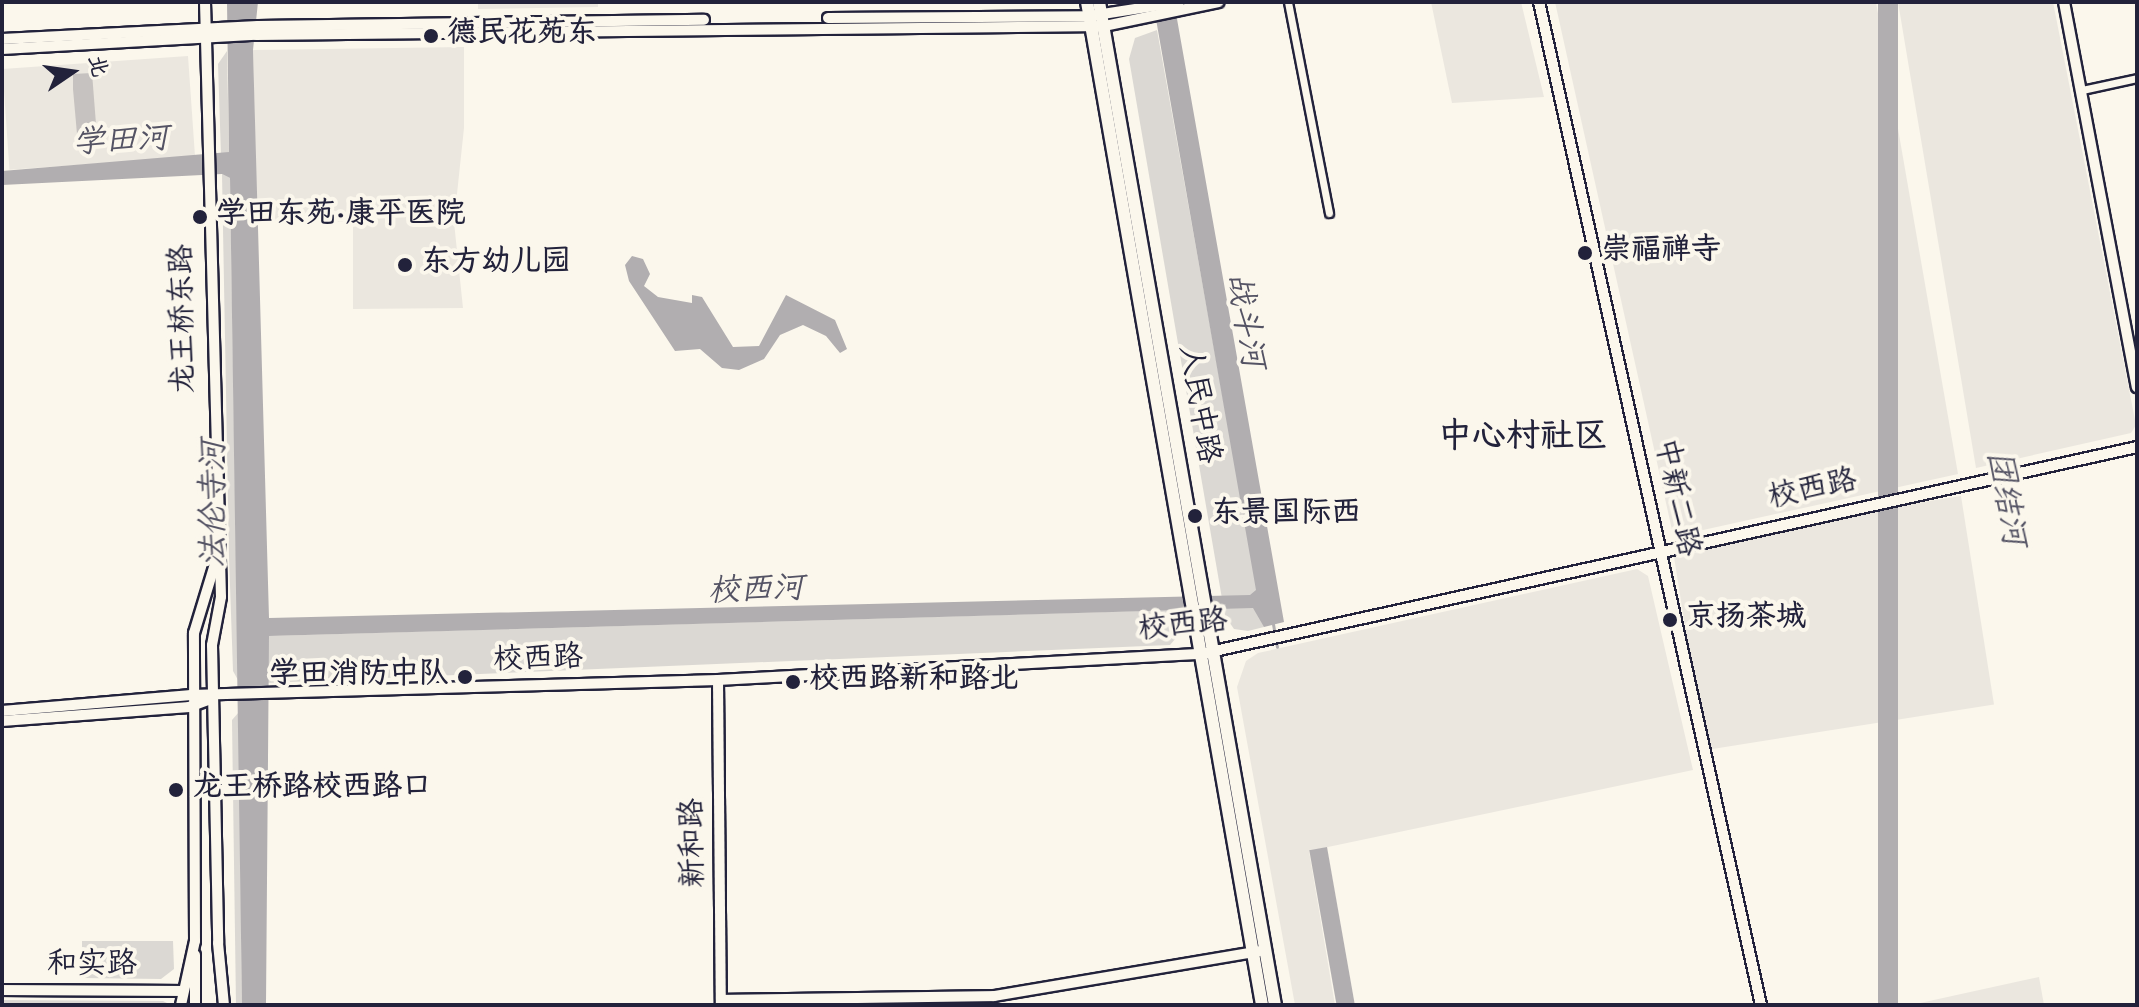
<!DOCTYPE html>
<html>
<head>
<meta charset="utf-8">
<style>
	body { margin:0 }
	#map { position:relative; width:2139px; height:1007px; overflow:hidden; background:#fbf7ec; font-family:"Gochi Hand","LXGW WenKai TC",sans-serif }
	div>[style] { position:absolute }
	.built>* { inset:0; background:#ebe7df; transform-origin:0 0 }
	.green>* { inset:0; background:#dbd8d3 }
	.water>* { inset:0; background:#b1aeb0; transform-origin:0 0 }
	.stream>* { height:3px; margin:-1.5px; padding:0 1.5px; transform-origin:1.5px; border-radius:1.5px; background:#b1aeb0 }
	.building>* { inset:0; background:#c6c2c0 }
	.roads { filter:drop-shadow(2px 0 #22223b) drop-shadow(-2px 0 #22223b) drop-shadow(0 2px #22223b) drop-shadow(0 -2px #22223b) }
	.street>* { height:7px; margin:-3.5px; padding:0 3.5px; transform-origin:3.5px; border-radius:3.5px; background:#fbf7ec }
	.secondary>* { height:10px; margin:-5px; padding:0 5px; transform-origin:5px; border-radius:5px; background:#fbf7ec }
	.primary>* { height:12px; margin:-6px; padding:0 6px; transform-origin:6px; border-radius:6px; background:#fbf7ec }
	.dots>* { width:22px; height:22px; translate:-50% -50%; box-sizing:border-box; border:4px solid #fbf7ec; border-radius:50% }
	span { translate:-50% -50%; white-space:nowrap; text-align:center; line-height:1.15; -webkit-text-stroke:8px #fbf7ec; paint-order:stroke }
	.poi-label { font-size:30px; color:#22223b; font-weight:700 }
	.left { translate:0 -50%; text-align:left }
	.right { translate:-100% -50%; text-align:right }
	.street-label { font-size:30px; color:#22223b }
	.water-label { font-size:32px; color:#545364; font-style:italic }
	.quarter-label { font-size:34px; color:#22223b; font-weight:700 }
	.frame { position:absolute; inset:0; border:4px solid #22223b; pointer-events:none }
	.north { position:absolute; left:32px; top:32px; width:80px; height:80px; -webkit-text-stroke:6px #fbf7ec; paint-order:stroke; rotate:77deg; font-size:22px; font-weight:700; line-height:32px; text-align:center; color:#22223b }
	.north::after { content:''; display:block; margin:auto; width:28px; height:36px; background:#22223b; clip-path:polygon(50% 0,100% 100%,50% 72%,0 100%) }
</style>
</head>
<body>
<div id="map">
	<div class="built">
		<div style="clip-path:polygon(478px 2px,598px 2px,598px 7px,478px 9px)"></div>
		<div style="clip-path:polygon(1431px 2px,1521px 2px,1544px 97px,1452px 103px)"></div>
		<div style="clip-path:polygon(1555px 2px,1876px 2px,1958px 474px,1685px 534px,1672px 530px)"></div>
		<div style="clip-path:polygon(1898px 2px,2053px 2px,2136px 425px,2131px 433px,1976px 468px)"></div>
		<div style="clip-path:polygon(464px 47px,464px 128px,454px 222px,463px 308px,353px 309px,353px 222px,257px 220px,253px 50px)"></div>
		<div style="left:188px;top:56px;width:101px;height:186px;rotate:86deg"></div>
		<div style="left:1961px;top:496px;width:211px;height:293px;rotate:81deg"></div>
		<div style="clip-path:polygon(1637px 569px,1648px 576px,1693px 770px,1309px 851px,1335px 1005px,1295px 1005px,1237px 687px,1246px 661px,1258px 653px)"></div>
		<div style="clip-path:polygon(2039px 977px,2044px 1005px,1911px 1005px)"></div>
	</div>
	<div class="green">
		<div style="clip-path:polygon(1157px 30px,1264px 627px,1248px 631px,1234px 629px,1225px 616px,1129px 59px,1135px 38px)"></div>
		<div style="clip-path:polygon(227px 51px,229px 152px,221px 156px,218px 64px)"></div>
		<div style="clip-path:polygon(222px 174px,230px 178px,238px 680px,233px 671px,229px 557px)"></div>
		<div style="clip-path:polygon(1177px 610px,1181px 632px,1170px 645px,265px 683px,269px 636px)"></div>
		<div style="clip-path:polygon(239px 712px,242px 1005px,236px 1005px,232px 720px)"></div>
		<div style="clip-path:polygon(82px 941px,173px 941px,174px 969px,161px 979px,82px 978px)"></div>
		<div style="clip-path:polygon(2px 1000px,163px 1001px,171px 1005px,2px 1005px)"></div>
	</div>
	<div class="water">
		<div style="clip-path:polygon(227px 2px,258px 2px,253px 50px,269px 618px,1250px 595px,1256px 590px,1153px 2px,1174px 2px,1284px 622px,1264px 627px,1253px 608px,269px 636px,266px 1005px,242px 1005px,230px 178px,222px 174px,2px 185px,2px 171px,229px 152px)"></div>
		<div style="left:1878px;top:2px;width:20px;height:1018px"></div>
		<div style="clip-path:polygon(632px 256px,643px 259px,650px 274px,644px 286px,658px 297px,692px 303px,692px 295px,702px 297px,733px 347px,759px 346px,786px 295px,835px 320px,847px 349px,840px 353px,826px 336px,803px 325px,780px 335px,764px 359px,739px 370px,722px 368px,700px 349px,675px 351px,629px 281px,625px 265px)"></div>
		<div style="left:1327px;top:847px;width:160px;height:18px;rotate:80deg"></div>
	</div>
	<div class="stream">
		<div style="left:1273px;top:624px;width:23px;rotate:80deg"></div>
	</div>
	<div class="building">
		<div style="clip-path:polygon(92px 73px,97px 137px,77px 134px,73px 89px,73px 74px)"></div>
	</div>
	<div class="roads">
		<div class="street">
			<div style="left:1288px;top:2px;width:215px;rotate:79deg"></div>
			<div style="left:2082px;top:90px;width:56px;rotate:-12.3deg"></div>
		</div>
		<div class="secondary">
			<div style="left:205px;top:2px;width:595px;rotate:88.46deg"></div>
			<div style="left:221px;top:597px;width:49px;rotate:100.6deg"></div>
			<div style="left:212px;top:645px;width:298px;rotate:88.8deg"></div>
			<div style="left:218px;top:943px;width:62px;rotate:84.5deg"></div>
			<div style="left:1539px;top:2px;width:1027px;rotate:77.52deg"></div>
			<div style="left:2064px;top:2px;width:392px;rotate:79.3deg"></div>
			<div style="left:828px;top:18px;width:262px;rotate:-0.4deg"></div>
			<div style="left:1090px;top:16px;width:90px;rotate:-8.9deg"></div>
			<div style="left:2px;top:39px;width:256px;rotate:-2.9deg"></div>
			<div style="left:258px;top:26px;width:446px;rotate:-0.8deg"></div>
			<div style="left:2px;top:49px;width:254px;rotate:-3.2deg"></div>
			<div style="left:256px;top:35px;width:848px;rotate:-0.61deg"></div>
			<div style="left:1104px;top:26px;width:117px;rotate:-11.8deg"></div>
			<div style="left:718px;top:680px;width:325px;rotate:89.5deg"></div>
			<div style="left:2px;top:711px;width:190px;rotate:-4.8deg"></div>
			<div style="left:191px;top:695px;width:527px;rotate:-1.63deg"></div>
			<div style="left:718px;top:680px;width:484px;rotate:-3.1deg"></div>
			<div style="left:1201px;top:654px;width:959px;rotate:-12.47deg"></div>
			<div style="left:2px;top:721px;width:188px;rotate:-4.3deg"></div>
			<div style="left:189px;top:707px;width:23px;rotate:-20deg"></div>
			<div style="left:2px;top:990px;width:180px;rotate:0.3deg"></div>
			<div style="left:721px;top:1000px;width:273px;rotate:-0.8deg"></div>
			<div style="left:994px;top:996px;width:269px;rotate:-9.6deg"></div>
			<div style="left:181px;top:1005px;width:66px;rotate:-77.7deg"></div>
			<div style="left:195px;top:941px;width:308px;rotate:-90.2deg"></div>
			<div style="left:194px;top:633px;width:72px;rotate:-73.1deg"></div>
			<div style="left:195px;top:1005px;width:50px;rotate:-90deg"></div>
		</div>
		<div class="primary">
			<div style="left:1087px;top:2px;width:1018px;rotate:80.1deg"></div>
			<div style="left:1099px;top:2px;width:1018px;rotate:80.05deg"></div>
		</div>
	</div>
	<div class="dots">
		<div style="left:431px;top:36px;background:#22223b"></div>
		<div style="left:200px;top:217px;background:#22223b"></div>
		<div style="left:1585px;top:253px;background:#22223b"></div>
		<div style="left:405px;top:265px;background:#22223b"></div>
		<div style="left:1195px;top:516px;background:#22223b"></div>
		<div style="left:1670px;top:620px;background:#22223b"></div>
		<div style="left:465px;top:677px;background:#22223b"></div>
		<div style="left:793px;top:682px;background:#22223b"></div>
		<div style="left:176px;top:790px;background:#22223b"></div>
	</div>
	<div class="poi-label">
		<span class="left" style="left:447px;top:36px">德民花苑东</span>
		<span class="left" style="left:216px;top:217px">学田东苑·康平医院</span>
		<span class="left" style="left:1601px;top:253px">崇福禅寺</span>
		<span class="left" style="left:421px;top:265px">东方幼儿园</span>
		<span class="left" style="left:1211px;top:516px">东景国际西</span>
		<span class="left" style="left:1686px;top:620px">京扬茶城</span>
		<span class="right" style="left:449px;top:677px">学田消防中队</span>
		<span class="left" style="left:809px;top:682px">校西路新和路北</span>
		<span class="left" style="left:192px;top:790px">龙王桥路校西路口</span>
	</div>
	<div class="street-label">
		<span style="left:186px;top:319px;rotate:-91deg">龙王桥东路</span>
		<span style="left:1196px;top:405px;rotate:80deg">人民中路</span>
		<span style="left:1813px;top:492px;rotate:-12deg">校西路</span>
		<span style="left:1674px;top:498px;rotate:78deg">中新二路</span>
		<span style="left:1183px;top:628px;rotate:-6deg">校西路</span>
		<span style="left:538px;top:662px;rotate:-2deg">校西路</span>
		<span style="left:696px;top:843px;rotate:-91deg">新和路</span>
		<span style="left:92px;top:967px">和实路</span>
	</div>
	<div class="water-label">
		<span style="left:121px;top:144px;rotate:-3deg">学田河</span>
		<span style="left:1242px;top:321px;rotate:80deg">战斗河</span>
		<span style="left:2003px;top:499px;rotate:80deg">团结河</span>
		<span style="left:217px;top:504px;rotate:-90deg">法伦寺河</span>
		<span style="left:756px;top:593px;rotate:-2deg">校西河</span>
	</div>
	<div class="quarter-label">
		<span style="left:1523px;top:441px">中心村社区</span>
	</div>
	<div class="frame"></div>
	<div class="north">北</div>
</div>
</body>
</html>
